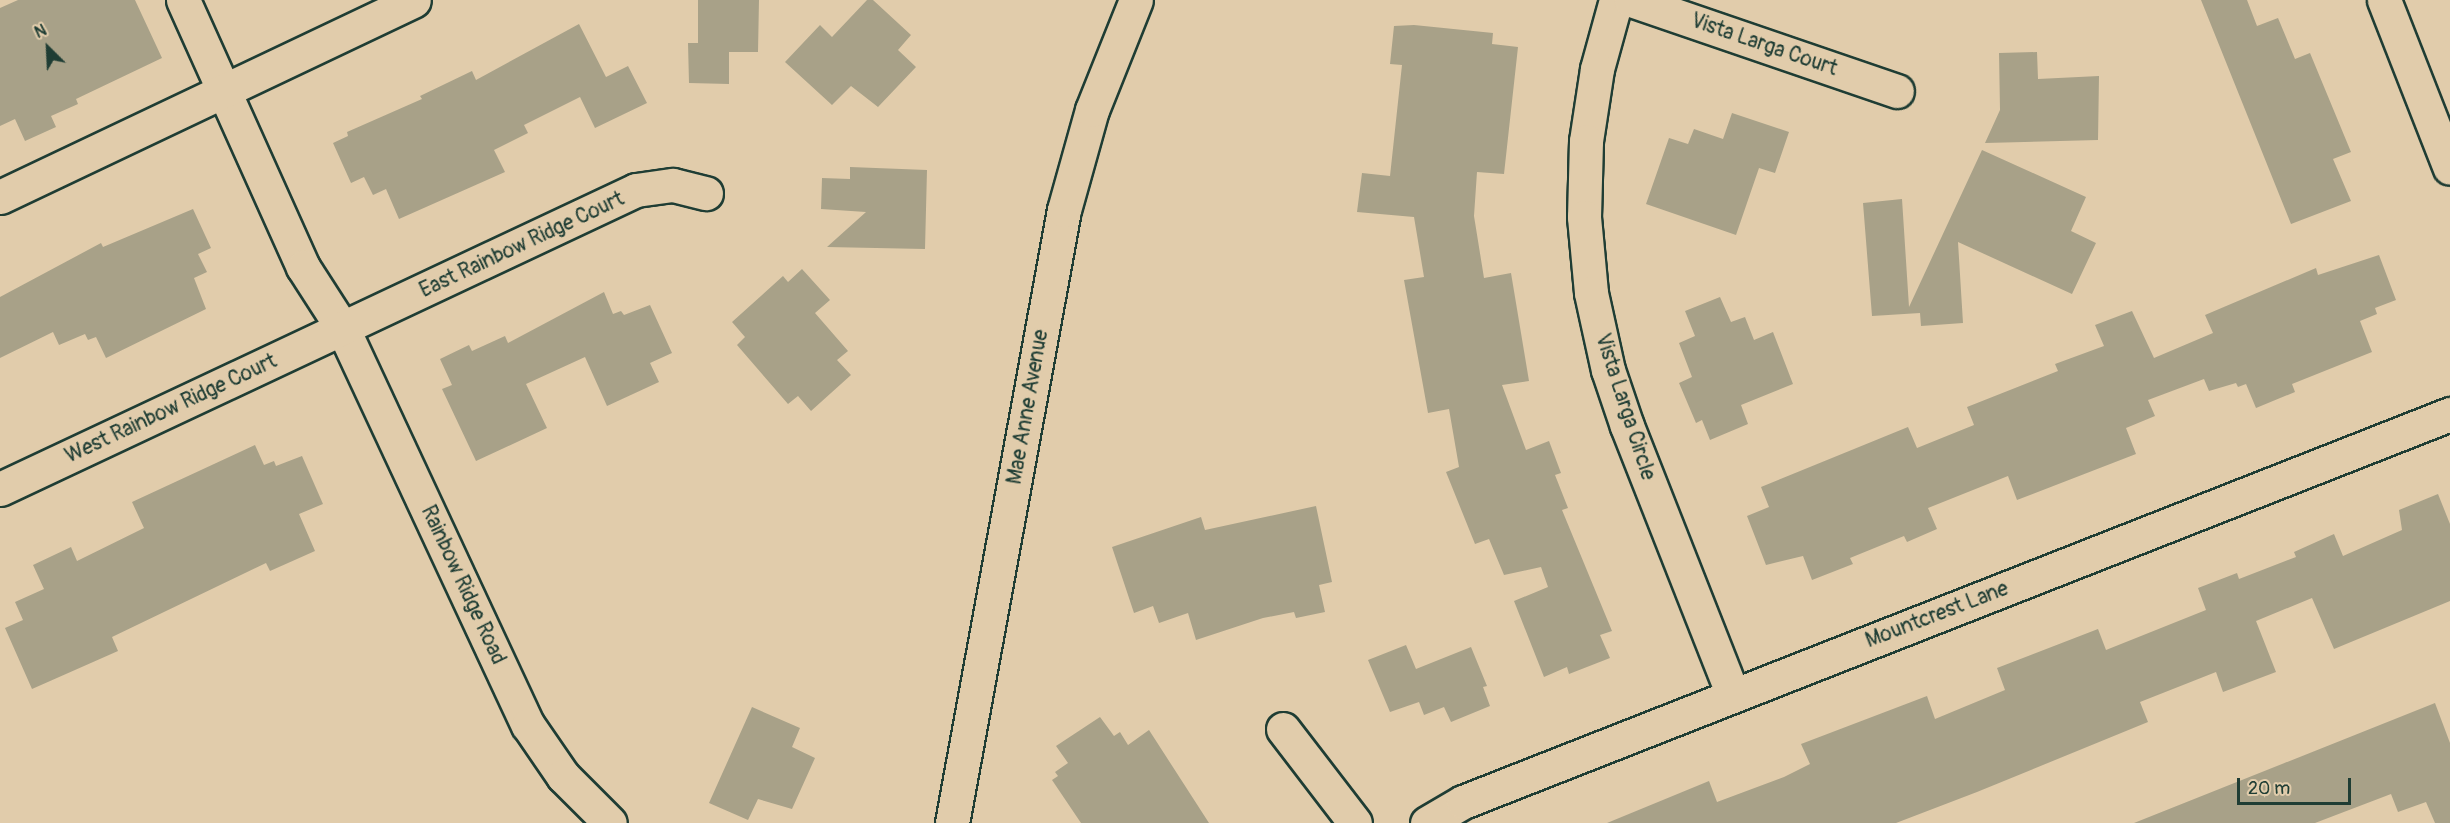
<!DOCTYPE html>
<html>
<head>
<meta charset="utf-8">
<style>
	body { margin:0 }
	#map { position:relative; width:2450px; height:823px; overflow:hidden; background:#e1ccab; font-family:Pangolin,sans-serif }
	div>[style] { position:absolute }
	.building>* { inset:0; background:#a8a188 }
	.roads { filter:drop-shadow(2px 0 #1f3d34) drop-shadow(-2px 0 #1f3d34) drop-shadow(0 2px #1f3d34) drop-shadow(0 -2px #1f3d34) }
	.minor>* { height:33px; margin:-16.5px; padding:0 16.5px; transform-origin:16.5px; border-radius:16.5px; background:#e1ccab }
	.major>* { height:33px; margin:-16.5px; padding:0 16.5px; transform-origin:16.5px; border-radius:16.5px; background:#e1ccab }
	span { translate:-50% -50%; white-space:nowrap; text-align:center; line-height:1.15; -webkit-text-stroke:4.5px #e1ccab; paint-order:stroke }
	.street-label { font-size:21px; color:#1f3d34 }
	.north { position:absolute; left:18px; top:18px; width:60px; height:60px; -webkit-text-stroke:4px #e1ccab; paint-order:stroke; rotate:336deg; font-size:16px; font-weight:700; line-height:24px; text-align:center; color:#1f3d34 }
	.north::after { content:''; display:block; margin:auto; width:21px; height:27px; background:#1f3d34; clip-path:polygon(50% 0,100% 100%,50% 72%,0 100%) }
	.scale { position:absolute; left:2237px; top:778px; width:114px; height:27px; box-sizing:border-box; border:3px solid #1f3d34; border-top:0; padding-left:8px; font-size:18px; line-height:21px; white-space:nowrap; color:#1f3d34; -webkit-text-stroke:4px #e1ccab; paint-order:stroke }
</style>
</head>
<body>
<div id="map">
	<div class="building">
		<div style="clip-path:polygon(18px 0,135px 0,162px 58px,76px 99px,78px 104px,51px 116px,56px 127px,25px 141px,15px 119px,0 126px,0 8px)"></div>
		<div style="clip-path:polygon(698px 0,759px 0,758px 52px,729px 52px,729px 84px,689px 83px,688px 43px,698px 43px)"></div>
		<div style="clip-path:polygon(867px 0,873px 0,911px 35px,898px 50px,916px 67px,878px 107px,851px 86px,832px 105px,785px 62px,820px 25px,832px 37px)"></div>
		<div style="clip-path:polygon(2201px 0,2247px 0,2257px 26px,2278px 18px,2295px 59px,2310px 53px,2351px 152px,2333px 159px,2351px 201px,2291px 224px)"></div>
		<div style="clip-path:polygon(579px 24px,606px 77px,628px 66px,647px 103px,595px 128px,580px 97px,524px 125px,528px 133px,494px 150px,505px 172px,399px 219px,386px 189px,373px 195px,364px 177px,351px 183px,333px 143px,348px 136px,347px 132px,422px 99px,420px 96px,472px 71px,476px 80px)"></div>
		<div style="clip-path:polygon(1414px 25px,1493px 33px,1492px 44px,1518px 47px,1504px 174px,1477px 172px,1474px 216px,1484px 278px,1511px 273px,1529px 381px,1502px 385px,1526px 450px,1549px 441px,1561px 473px,1555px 475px,1568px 508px,1562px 510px,1612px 631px,1600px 635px,1610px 658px,1569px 674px,1567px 667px,1544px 677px,1514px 601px,1548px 587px,1541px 567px,1504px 575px,1489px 539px,1475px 544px,1446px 472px,1459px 467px,1449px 409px,1428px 413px,1404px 280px,1424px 277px,1414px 217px,1357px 212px,1362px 173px,1390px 176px,1402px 65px,1390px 64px,1394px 26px)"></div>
		<div style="clip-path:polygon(2037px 52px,2038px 79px,2099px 76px,2098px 140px,1985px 143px,2000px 110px,1999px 53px)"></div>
		<div style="clip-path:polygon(1732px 113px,1789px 132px,1775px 173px,1759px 168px,1736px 235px,1646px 204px,1669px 138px,1688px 144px,1694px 129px,1723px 139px)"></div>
		<div style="clip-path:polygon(1982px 150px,2086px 197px,2071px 231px,2096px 243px,2072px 294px,1958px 242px,1963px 323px,1921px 326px,1920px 313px,1872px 316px,1863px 203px,1902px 199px,1909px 307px)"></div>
		<div style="clip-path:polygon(850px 167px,927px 170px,925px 249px,827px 247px,866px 212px,821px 209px,822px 178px,850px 179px)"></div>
		<div style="clip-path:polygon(193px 209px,211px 248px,198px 254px,207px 272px,194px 278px,206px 309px,106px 358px,96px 337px,88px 340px,85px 334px,59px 345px,53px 332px,0 358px,0 297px,101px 243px,103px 247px)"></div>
		<div style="clip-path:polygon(2379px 255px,2396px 300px,2375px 308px,2377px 314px,2360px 321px,2372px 352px,2292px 384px,2295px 392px,2256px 408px,2246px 384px,2238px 387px,2236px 383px,2209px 391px,2204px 379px,2148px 400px,2155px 416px,2126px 428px,2136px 454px,2017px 500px,2008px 476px,1928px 508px,1937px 529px,1907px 542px,1904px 536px,1850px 558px,1853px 564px,1812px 580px,1803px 556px,1766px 565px,1747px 516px,1769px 507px,1761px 487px,1908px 427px,1917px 448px,1974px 425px,1967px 407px,2058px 371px,2055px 364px,2104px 346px,2095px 325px,2132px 311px,2154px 358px,2213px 333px,2205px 315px,2316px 268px,2318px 275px)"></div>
		<div style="clip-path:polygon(802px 269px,830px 300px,815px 313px,848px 351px,837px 360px,851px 375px,811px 411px,798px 396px,788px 404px,737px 345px,745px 337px,732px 322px,783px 276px,788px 282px)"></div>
		<div style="clip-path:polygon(604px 292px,613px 314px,621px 311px,624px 315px,650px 305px,672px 353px,650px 363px,659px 382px,607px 406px,585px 357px,526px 384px,547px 428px,476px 461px,442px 389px,452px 385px,440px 359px,469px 345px,472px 351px,505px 336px,508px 343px)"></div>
		<div style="clip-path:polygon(1720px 297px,1731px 322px,1745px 317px,1754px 340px,1773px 332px,1793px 384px,1741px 405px,1748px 424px,1710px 440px,1702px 420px,1696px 423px,1679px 383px,1692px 377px,1679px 343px,1695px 336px,1685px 311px)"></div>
		<div style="clip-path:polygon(255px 445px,264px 465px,274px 461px,276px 466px,302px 456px,323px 504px,299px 514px,315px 551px,270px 571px,266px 563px,112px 637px,118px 651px,32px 689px,5px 628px,23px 620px,15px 602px,44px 589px,33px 565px,71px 547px,77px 561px,144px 528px,132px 502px)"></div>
		<div style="clip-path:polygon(2438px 494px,2450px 524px,2450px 601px,2334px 649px,2312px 598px,2256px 621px,2276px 672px,2223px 692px,2216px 672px,2140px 702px,2148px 722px,1977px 792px,1896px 823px,1607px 823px,1709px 781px,1717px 802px,1784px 777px,1810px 764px,1801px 744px,1927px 696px,1935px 719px,2005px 690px,1997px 668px,2098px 629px,2106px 650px,2206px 610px,2198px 588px,2237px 573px,2239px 579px,2296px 557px,2294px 552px,2334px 534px,2343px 556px,2402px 530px,2399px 510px)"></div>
		<div style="clip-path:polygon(1316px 506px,1332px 582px,1319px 585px,1325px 612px,1296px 618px,1294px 612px,1263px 618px,1196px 640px,1188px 613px,1159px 623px,1153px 606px,1134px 613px,1112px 547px,1201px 517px,1205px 530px)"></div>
		<div style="clip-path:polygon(1406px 645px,1416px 669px,1471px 647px,1487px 686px,1483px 687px,1490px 706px,1451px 722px,1444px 707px,1424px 715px,1419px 702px,1390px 712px,1368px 660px)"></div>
		<div style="clip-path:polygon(2435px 703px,2450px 743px,2450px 823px,2435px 823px,2426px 802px,2398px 812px,2391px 794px,2315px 823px,2134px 823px)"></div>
		<div style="clip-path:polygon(752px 707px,800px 728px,792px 747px,815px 758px,792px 809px,758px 799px,748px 820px,709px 803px)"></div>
		<div style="clip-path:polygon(1100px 717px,1114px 736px,1120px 732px,1128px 745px,1149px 730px,1209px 823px,1081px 823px,1052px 780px,1058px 776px,1055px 772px,1068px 763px,1056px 746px)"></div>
	</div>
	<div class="roads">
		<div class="minor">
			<div style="left:183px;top:0;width:293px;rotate:65.8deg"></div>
			<div style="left:303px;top:267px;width:74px;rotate:57.2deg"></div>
			<div style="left:343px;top:329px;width:437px;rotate:65deg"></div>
			<div style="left:528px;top:725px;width:62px;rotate:55.5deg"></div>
			<div style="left:563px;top:776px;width:66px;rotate:45deg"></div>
			<div style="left:1616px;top:0;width:72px;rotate:105.4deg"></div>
			<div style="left:1597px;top:69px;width:73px;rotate:98.7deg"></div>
			<div style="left:1586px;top:141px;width:76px;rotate:91.5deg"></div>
			<div style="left:1584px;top:217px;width:76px;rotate:84.7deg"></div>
			<div style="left:1591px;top:293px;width:79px;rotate:77.6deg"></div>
			<div style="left:1608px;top:370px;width:59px;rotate:71.3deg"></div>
			<div style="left:1627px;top:426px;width:289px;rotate:68.5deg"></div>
			<div style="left:1631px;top:0;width:281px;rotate:18.9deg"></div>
			<div style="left:2384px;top:0;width:180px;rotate:68.6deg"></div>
			<div style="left:0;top:197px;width:458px;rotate:-25.4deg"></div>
			<div style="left:0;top:489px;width:703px;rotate:-25.18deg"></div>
			<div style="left:636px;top:190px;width:37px;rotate:-8deg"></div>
			<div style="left:673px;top:185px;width:34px;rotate:14deg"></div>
			<div style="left:1283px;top:729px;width:118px;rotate:52.5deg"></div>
			<div style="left:1427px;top:823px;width:42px;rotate:-30.3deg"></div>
			<div style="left:1463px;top:802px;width:1061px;rotate:-21.46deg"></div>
		</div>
		<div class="major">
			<div style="left:952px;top:823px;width:623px;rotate:-79.65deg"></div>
			<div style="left:1064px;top:210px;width:104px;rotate:-74.4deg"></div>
			<div style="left:1092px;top:110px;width:118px;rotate:-68.2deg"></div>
		</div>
	</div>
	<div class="street-label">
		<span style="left:1764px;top:45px;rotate:19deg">Vista Larga Court</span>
		<span style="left:522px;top:245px;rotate:-25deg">East Rainbow Ridge Court</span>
		<span style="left:1028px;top:407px;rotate:-80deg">Mae Anne Avenue</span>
		<span style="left:1625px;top:407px;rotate:72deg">Vista Larga Circle</span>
		<span style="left:171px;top:409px;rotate:-25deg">West Rainbow Ridge Court</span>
		<span style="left:463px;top:585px;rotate:65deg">Rainbow Ridge Road</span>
		<span style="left:1937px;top:615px;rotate:-21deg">Mountcrest Lane</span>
	</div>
	<div class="north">N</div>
	<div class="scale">20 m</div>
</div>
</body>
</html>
